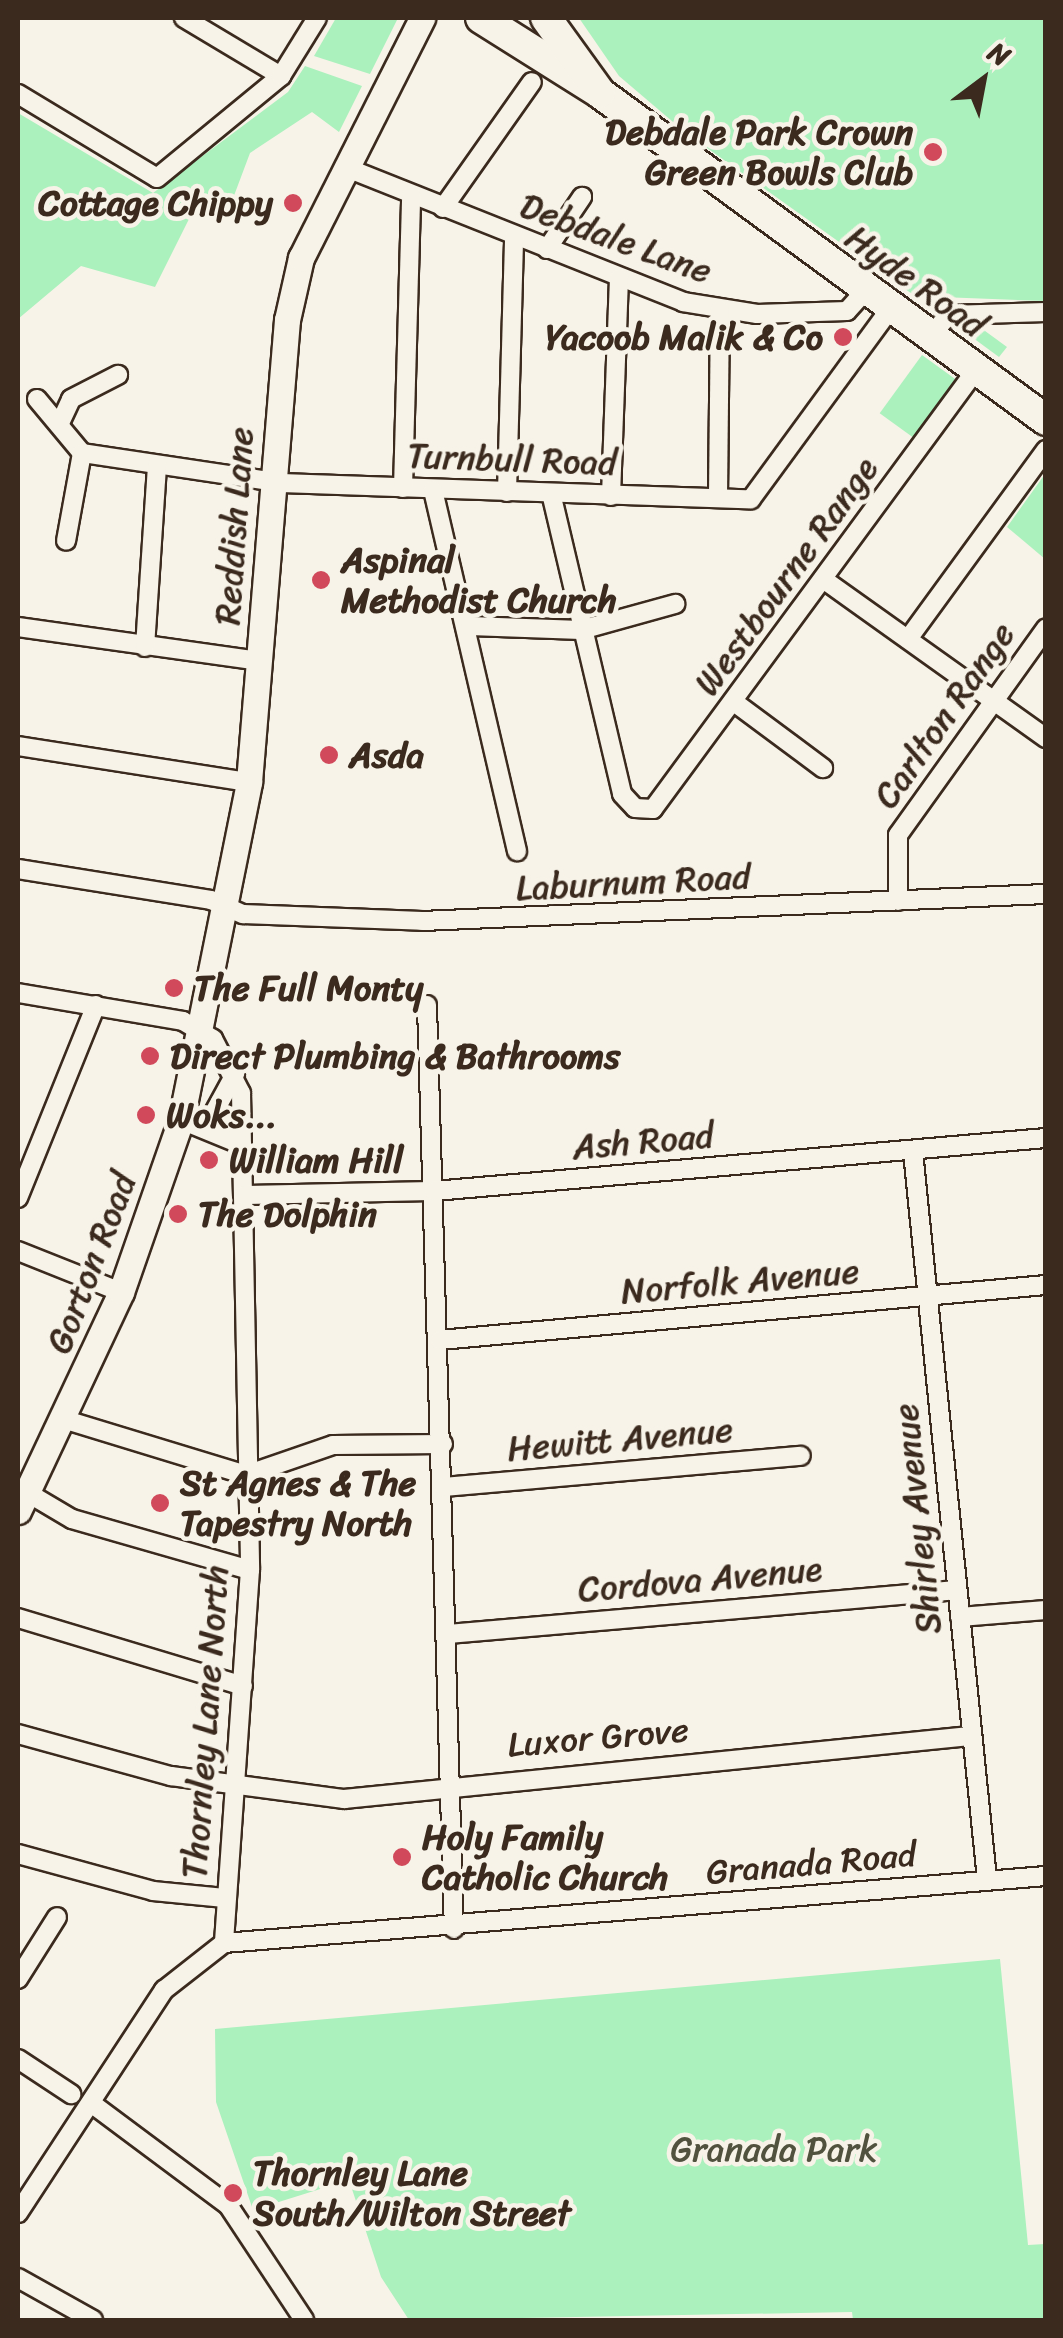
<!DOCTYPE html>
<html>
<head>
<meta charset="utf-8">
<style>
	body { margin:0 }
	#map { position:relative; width:1063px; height:2338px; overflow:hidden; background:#f7f3e8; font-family:Sriracha,sans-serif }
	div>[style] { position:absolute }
	.green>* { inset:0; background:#abf1bd; transform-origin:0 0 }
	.roads { filter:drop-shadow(2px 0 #3b2a1e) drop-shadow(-2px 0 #3b2a1e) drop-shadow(0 2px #3b2a1e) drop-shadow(0 -2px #3b2a1e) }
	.street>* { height:18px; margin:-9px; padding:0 9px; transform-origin:9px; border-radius:9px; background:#f7f3e8 }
	.secondary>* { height:25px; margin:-12.5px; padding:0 12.5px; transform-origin:12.5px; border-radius:12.5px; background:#f7f3e8 }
	.highway>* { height:30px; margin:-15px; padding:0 15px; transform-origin:15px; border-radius:15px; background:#f7f3e8 }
	.dots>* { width:28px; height:28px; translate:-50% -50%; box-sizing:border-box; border:5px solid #f7f3e8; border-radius:50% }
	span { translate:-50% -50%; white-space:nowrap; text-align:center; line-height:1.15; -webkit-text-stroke:9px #f7f3e8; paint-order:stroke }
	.poi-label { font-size:35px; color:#3b2a1e; font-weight:700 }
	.right { translate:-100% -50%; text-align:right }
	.left { translate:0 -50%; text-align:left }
	.street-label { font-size:35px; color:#3b2a1e }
	.park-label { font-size:35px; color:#51523e }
	.frame { position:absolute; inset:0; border:20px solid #3b2a1e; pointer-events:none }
	.north { position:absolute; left:933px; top:30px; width:100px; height:100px; -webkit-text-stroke:8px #f7f3e8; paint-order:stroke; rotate:32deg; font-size:28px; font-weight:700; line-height:40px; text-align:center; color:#3b2a1e }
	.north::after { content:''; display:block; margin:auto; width:35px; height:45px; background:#3b2a1e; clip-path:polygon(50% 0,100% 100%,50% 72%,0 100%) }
</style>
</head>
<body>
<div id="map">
	<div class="green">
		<div style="clip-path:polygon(336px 18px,398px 18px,370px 74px,314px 56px)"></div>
		<div style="clip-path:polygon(579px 18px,1045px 18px,1045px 301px,915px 296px,686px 133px,619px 76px)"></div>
		<div style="clip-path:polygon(305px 66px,362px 86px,339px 132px,312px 112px,250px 153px,232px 201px,202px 193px,155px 287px,81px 266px,18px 319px,18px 113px,153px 193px,288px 92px)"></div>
		<div style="clip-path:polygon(970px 320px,1007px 347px,999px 357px,950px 321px)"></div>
		<div style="left:922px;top:355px;width:41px;height:72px;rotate:36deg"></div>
		<div style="clip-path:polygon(1045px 474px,1045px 559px,1007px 527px)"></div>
		<div style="clip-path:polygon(1000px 1959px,1028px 2245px,1045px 2244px,1045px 2320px,853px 2320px,852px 2312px,409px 2320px,381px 2277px,349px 2180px,253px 2210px,216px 2102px,215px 2029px)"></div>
	</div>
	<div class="roads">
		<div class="street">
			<div style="left:184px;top:18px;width:113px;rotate:30.9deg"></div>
			<div style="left:18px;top:94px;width:162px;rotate:31.1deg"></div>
			<div style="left:157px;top:178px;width:161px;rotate:-39.4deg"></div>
			<div style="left:281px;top:76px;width:68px;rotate:-58.2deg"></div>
			<div style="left:347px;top:168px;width:362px;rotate:21.7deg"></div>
			<div style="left:683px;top:302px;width:75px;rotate:9.2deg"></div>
			<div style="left:757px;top:314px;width:90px;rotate:-1.9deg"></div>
			<div style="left:847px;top:311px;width:27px;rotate:-48deg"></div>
			<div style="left:443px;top:208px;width:154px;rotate:-54.8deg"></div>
			<div style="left:547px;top:249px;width:63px;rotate:-56.1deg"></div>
			<div style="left:929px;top:337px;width:30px;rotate:-48deg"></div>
			<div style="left:949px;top:315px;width:97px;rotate:-1.8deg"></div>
			<div style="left:37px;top:399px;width:70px;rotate:50.2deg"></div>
			<div style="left:82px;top:453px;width:89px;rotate:100.3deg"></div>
			<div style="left:60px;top:423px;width:26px;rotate:-65deg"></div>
			<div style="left:71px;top:399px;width:53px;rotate:-27.1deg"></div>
			<div style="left:82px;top:453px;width:203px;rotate:8.5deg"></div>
			<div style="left:283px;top:483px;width:468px;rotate:2deg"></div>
			<div style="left:751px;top:499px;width:235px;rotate:-53.8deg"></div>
			<div style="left:403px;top:488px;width:293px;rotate:-88.4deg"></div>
			<div style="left:433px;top:490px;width:371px;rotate:76.9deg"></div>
			<div style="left:507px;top:492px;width:256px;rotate:-88.4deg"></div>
			<div style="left:551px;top:493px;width:309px;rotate:76.7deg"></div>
			<div style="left:622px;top:794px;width:19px;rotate:47deg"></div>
			<div style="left:635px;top:808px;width:18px;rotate:3deg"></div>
			<div style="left:653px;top:809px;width:545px;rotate:-53.66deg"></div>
			<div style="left:611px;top:496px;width:218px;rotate:-87.9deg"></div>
			<div style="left:718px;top:496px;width:186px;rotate:-89.4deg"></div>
			<div style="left:823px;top:579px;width:274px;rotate:35.5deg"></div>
			<div style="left:470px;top:626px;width:111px;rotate:2.1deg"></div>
			<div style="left:581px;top:630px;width:98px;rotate:-15.5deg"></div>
			<div style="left:18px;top:627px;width:243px;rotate:8deg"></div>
			<div style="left:908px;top:639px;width:234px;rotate:-53.9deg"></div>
			<div style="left:145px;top:647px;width:182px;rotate:-86.2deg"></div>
			<div style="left:734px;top:702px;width:111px;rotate:36.6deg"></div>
			<div style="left:18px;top:746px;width:234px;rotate:8.9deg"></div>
			<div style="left:18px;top:869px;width:195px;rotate:9.1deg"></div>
			<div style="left:211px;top:900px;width:35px;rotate:24deg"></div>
			<div style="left:243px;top:914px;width:179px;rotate:2.2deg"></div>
			<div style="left:422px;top:921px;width:625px;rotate:-2.48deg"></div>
			<div style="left:898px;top:901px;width:66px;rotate:-90deg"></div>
			<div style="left:898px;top:835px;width:254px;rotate:-54.4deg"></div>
			<div style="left:18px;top:993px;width:167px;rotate:9.6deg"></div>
			<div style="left:183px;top:1021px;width:35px;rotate:31deg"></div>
			<div style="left:213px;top:1039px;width:61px;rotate:62.6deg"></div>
			<div style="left:241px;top:1093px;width:477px;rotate:88.9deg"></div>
			<div style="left:250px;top:1570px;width:374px;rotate:94deg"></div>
			<div style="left:427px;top:1005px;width:924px;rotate:88.33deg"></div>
			<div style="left:181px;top:1120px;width:66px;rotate:22.3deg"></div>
			<div style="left:205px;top:1129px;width:63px;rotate:-61.4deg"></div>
			<div style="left:913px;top:1152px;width:731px;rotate:84.19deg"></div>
			<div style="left:244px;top:1195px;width:190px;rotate:-1.2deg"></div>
			<div style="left:434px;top:1191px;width:614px;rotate:-4.95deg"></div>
			<div style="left:18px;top:1198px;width:208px;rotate:-68deg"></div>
			<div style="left:18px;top:1251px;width:111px;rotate:21.7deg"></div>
			<div style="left:440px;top:1340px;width:608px;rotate:-5.19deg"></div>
			<div style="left:66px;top:1420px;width:188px;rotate:17deg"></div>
			<div style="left:246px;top:1475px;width:92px;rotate:-19deg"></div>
			<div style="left:333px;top:1445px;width:110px;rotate:-0.5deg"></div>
			<div style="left:444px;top:1487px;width:358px;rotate:-5deg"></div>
			<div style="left:28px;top:1493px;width:51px;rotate:30.6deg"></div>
			<div style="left:72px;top:1519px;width:185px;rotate:16deg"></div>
			<div style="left:960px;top:1617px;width:86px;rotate:-4.7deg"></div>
			<div style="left:18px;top:1618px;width:235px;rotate:16.8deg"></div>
			<div style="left:448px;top:1634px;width:511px;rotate:-4.94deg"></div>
			<div style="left:18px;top:1734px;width:159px;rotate:15.4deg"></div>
			<div style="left:171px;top:1776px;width:175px;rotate:7.6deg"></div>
			<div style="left:344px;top:1799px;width:629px;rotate:-5.75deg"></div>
			<div style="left:18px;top:1854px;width:140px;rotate:15.3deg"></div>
			<div style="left:153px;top:1891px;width:72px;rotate:5.6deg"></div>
			<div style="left:224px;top:1943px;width:825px;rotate:-4.66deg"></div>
			<div style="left:18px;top:1979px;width:73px;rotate:-57.8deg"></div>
			<div style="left:18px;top:2059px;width:64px;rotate:33.4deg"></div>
			<div style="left:91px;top:2103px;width:171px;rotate:36.7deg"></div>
			<div style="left:228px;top:2205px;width:138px;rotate:56.5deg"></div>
			<div style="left:18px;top:2213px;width:267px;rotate:-56.8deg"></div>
			<div style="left:164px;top:1990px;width:76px;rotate:-38.1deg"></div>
			<div style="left:18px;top:2278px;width:86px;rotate:29.2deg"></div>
		</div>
		<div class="secondary">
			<div style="left:18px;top:1511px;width:242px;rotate:-64.8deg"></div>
			<div style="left:121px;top:1292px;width:182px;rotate:-70.8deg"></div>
			<div style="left:181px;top:1120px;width:345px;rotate:-78.6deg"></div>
			<div style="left:249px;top:782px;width:464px;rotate:-85.3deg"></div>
			<div style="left:287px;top:320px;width:64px;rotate:-77.3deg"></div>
			<div style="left:301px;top:258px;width:269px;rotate:-63.2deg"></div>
		</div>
		<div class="highway">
			<div style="left:481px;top:18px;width:141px;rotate:32.2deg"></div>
			<div style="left:600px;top:93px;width:553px;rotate:36.25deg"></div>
			<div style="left:546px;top:18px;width:92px;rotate:54.2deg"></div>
		</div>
	</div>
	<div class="dots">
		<div style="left:933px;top:152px;background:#d1495b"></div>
		<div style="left:293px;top:203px;background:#d1495b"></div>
		<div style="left:843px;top:337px;background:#d1495b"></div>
		<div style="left:321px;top:580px;background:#d1495b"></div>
		<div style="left:329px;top:755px;background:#d1495b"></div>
		<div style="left:174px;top:988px;background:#d1495b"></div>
		<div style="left:150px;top:1056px;background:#d1495b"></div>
		<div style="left:146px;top:1115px;background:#d1495b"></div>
		<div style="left:209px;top:1160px;background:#d1495b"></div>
		<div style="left:178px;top:1214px;background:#d1495b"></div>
		<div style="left:160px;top:1503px;background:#d1495b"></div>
		<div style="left:402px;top:1857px;background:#d1495b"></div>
		<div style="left:233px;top:2193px;background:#d1495b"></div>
	</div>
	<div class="poi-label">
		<span class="right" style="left:913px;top:152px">Debdale Park Crown<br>Green Bowls Club</span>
		<span class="right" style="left:273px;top:203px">Cottage Chippy</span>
		<span class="right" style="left:823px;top:337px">Yacoob Malik &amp; Co</span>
		<span class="left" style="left:341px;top:580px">Aspinal<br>Methodist Church</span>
		<span class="left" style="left:349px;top:755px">Asda</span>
		<span class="left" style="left:194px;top:988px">The Full Monty</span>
		<span class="left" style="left:170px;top:1056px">Direct Plumbing &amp; Bathrooms</span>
		<span class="left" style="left:166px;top:1115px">Woks...</span>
		<span class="left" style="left:229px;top:1160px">William Hill</span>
		<span class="left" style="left:198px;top:1214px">The Dolphin</span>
		<span class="left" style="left:180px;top:1503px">St Agnes &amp; The<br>Tapestry North</span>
		<span class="left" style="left:422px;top:1857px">Holy Family<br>Catholic Church</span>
		<span class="left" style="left:253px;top:2193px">Thornley Lane<br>South/Wilton Street</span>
	</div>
	<div class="street-label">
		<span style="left:616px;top:238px;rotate:20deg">Debdale Lane</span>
		<span style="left:916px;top:281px;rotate:36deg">Hyde Road</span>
		<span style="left:512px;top:459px;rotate:2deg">Turnbull Road</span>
		<span style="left:234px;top:526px;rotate:-86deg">Reddish Lane</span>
		<span style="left:786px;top:576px;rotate:-54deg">Westbourne Range</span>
		<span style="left:944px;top:715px;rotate:-55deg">Carlton Range</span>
		<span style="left:633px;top:882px;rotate:-3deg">Laburnum Road</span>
		<span style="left:643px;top:1141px;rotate:-5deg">Ash Road</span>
		<span style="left:91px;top:1263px;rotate:-69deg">Gorton Road</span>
		<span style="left:740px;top:1281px;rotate:-5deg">Norfolk Avenue</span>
		<span style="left:620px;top:1439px;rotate:-5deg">Hewitt Avenue</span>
		<span style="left:917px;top:1519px;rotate:-96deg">Shirley Avenue</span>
		<span style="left:700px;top:1579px;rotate:-5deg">Cordova Avenue</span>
		<span style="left:205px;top:1722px;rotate:-86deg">Thornley Lane North</span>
		<span style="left:598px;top:1737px;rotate:-5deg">Luxor Grove</span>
		<span style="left:811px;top:1863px;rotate:-5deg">Granada Road</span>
	</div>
	<div class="park-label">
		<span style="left:774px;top:2149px">Granada Park</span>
	</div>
	<div class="frame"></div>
	<div class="north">N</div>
</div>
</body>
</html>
